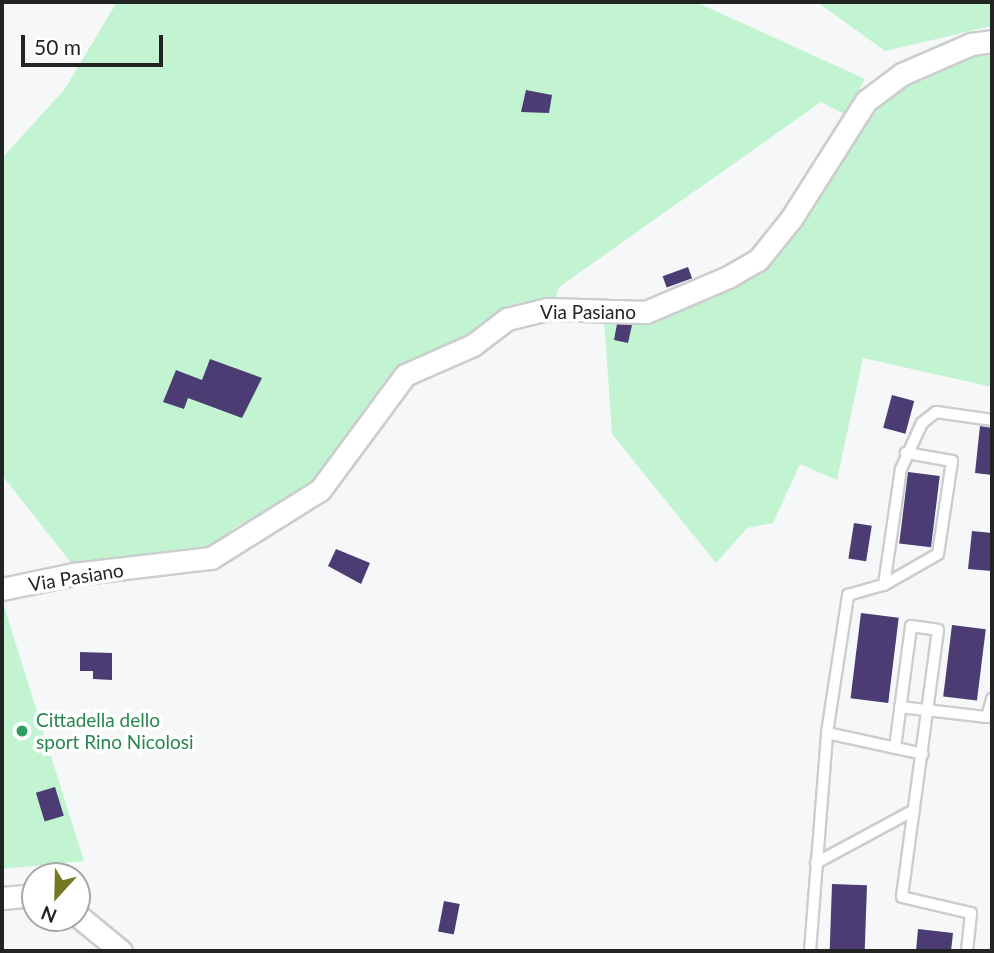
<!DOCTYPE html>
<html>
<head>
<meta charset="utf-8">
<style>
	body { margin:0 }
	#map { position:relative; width:994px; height:953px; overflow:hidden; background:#f6f7f9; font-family:Lato,sans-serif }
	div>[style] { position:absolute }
	.green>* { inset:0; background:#c3f4d1 }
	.building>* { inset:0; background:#4b3d74; transform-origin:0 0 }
	.roads { filter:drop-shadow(2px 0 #cccdce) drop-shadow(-2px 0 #cccdce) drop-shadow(0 2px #cccdce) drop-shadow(0 -2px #cccdce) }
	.lane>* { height:10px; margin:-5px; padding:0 5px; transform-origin:5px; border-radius:5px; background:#fff }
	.street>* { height:21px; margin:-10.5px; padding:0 10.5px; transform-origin:10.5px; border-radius:10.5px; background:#fff }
	.dots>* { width:19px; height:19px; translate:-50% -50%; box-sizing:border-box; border:4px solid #fff; border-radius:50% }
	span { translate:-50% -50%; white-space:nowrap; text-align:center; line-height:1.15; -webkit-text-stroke:7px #fff; paint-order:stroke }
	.street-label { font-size:19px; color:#222323 }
	.leisure-label { font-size:19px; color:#27864d }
	.left { translate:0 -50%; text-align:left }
	.frame { position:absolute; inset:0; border:4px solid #222323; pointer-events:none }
	.north { position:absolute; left:21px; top:862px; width:70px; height:70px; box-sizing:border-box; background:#fff; border:2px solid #a7a7a7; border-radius:50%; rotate:202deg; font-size:19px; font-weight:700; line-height:28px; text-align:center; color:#222323 }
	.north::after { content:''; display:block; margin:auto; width:24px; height:32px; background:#747820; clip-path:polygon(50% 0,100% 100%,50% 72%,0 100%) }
	.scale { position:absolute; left:21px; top:35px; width:142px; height:32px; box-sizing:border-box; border:4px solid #222323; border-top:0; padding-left:9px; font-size:21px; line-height:24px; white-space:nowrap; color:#222323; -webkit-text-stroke:5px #fff; paint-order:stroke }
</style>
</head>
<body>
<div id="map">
	<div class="green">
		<div style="clip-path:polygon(117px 2px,696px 2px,865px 79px,846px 115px,821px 102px,559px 287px,555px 300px,516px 305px,440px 350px,396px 366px,310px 486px,234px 528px,212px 547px,72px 564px,2px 475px,2px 158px,64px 90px)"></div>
		<div style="clip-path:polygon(817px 2px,992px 2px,992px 26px,885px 51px)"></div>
		<div style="clip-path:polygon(973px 47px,992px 47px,992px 387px,863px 358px,837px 480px,800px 464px,773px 523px,747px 528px,716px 563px,612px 434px,604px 320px,731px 282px,869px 106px)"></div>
		<div style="clip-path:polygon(2px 600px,84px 861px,2px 869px)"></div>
	</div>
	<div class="building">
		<div style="clip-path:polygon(526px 90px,552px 95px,549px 113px,521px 112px)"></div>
		<div style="left:688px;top:267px;width:12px;height:27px;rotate:70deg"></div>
		<div style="clip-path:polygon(617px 324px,632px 325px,628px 343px,614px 340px)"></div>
		<div style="clip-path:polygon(210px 359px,262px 378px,242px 418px,188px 398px,184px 409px,163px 402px,176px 370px,202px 380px)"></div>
		<div style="left:892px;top:395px;width:23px;height:34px;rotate:15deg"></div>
		<div style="clip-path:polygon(980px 426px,992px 428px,992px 475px,975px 473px)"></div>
		<div style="left:908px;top:472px;width:32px;height:72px;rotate:7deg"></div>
		<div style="left:854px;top:523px;width:18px;height:36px;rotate:9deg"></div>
		<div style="clip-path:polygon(972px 531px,992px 533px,992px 571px,968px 569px)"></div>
		<div style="clip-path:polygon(336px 549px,370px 563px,361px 584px,328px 566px)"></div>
		<div style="left:861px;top:613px;width:38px;height:86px;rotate:7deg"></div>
		<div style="left:952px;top:625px;width:34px;height:72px;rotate:7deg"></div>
		<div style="clip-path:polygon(80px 652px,112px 653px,112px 680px,93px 679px,93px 671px,80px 671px)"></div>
		<div style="left:55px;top:787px;width:30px;height:20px;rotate:73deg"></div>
		<div style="left:832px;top:884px;width:35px;height:67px;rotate:2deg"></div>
		<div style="left:444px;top:901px;width:16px;height:31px;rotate:11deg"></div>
		<div style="clip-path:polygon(918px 929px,953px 933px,951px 951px,916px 951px)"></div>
	</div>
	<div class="roads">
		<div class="lane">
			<div style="left:884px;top:585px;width:62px;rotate:-29.9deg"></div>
			<div style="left:938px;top:554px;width:94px;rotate:-81.4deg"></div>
			<div style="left:952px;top:461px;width:47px;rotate:-170.1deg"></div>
			<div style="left:900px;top:707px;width:88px;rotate:6.6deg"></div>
			<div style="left:987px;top:717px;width:19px;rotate:-74deg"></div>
			<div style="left:827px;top:733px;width:98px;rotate:12.3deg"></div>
			<div style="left:895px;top:748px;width:123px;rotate:-82.5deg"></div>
			<div style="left:911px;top:626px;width:27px;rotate:8deg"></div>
			<div style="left:938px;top:630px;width:269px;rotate:97.7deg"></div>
			<div style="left:902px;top:897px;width:71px;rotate:13.1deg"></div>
			<div style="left:971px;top:913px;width:38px;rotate:96deg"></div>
			<div style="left:816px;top:863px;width:111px;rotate:-28.4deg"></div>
			<div style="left:810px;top:951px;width:219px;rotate:-85.5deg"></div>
			<div style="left:827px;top:733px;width:140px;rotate:-81.3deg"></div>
			<div style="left:848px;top:595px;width:37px;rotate:-16deg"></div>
			<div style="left:884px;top:585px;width:117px;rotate:-81.7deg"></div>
			<div style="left:901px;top:469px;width:51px;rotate:-65.5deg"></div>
			<div style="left:922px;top:423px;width:18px;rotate:-38deg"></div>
			<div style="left:936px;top:412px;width:57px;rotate:8.1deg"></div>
		</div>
		<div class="street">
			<div style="left:2px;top:589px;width:74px;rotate:-11.8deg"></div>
			<div style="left:74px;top:574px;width:138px;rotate:-6.7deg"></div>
			<div style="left:211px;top:558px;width:128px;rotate:-32deg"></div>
			<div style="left:320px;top:490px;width:143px;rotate:-53.5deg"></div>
			<div style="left:405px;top:375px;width:74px;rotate:-23.8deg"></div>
			<div style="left:473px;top:345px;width:43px;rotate:-37.4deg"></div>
			<div style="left:507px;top:319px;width:42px;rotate:-13.7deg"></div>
			<div style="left:548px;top:309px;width:98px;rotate:1.8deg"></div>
			<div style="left:646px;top:312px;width:89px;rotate:-23.1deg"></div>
			<div style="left:728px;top:277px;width:34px;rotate:-30deg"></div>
			<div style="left:758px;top:260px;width:53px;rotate:-51.2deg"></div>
			<div style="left:791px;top:219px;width:140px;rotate:-57.6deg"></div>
			<div style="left:866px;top:101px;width:45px;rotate:-36.9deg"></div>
			<div style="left:902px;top:74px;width:75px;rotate:-23.5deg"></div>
			<div style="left:971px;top:44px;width:21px;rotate:-8deg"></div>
			<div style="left:2px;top:898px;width:33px;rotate:-5deg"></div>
			<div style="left:77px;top:915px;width:57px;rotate:39.3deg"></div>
		</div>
	</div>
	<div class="dots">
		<div style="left:22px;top:731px;background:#2e9e5b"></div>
	</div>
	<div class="street-label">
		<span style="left:588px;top:312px">Via Pasiano</span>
		<span style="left:76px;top:577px;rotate:-9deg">Via Pasiano</span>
	</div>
	<div class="leisure-label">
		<span class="left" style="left:36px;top:731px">Cittadella dello<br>sport Rino Nicolosi</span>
	</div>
	<div class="frame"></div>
	<div class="north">N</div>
	<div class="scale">50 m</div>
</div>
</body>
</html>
